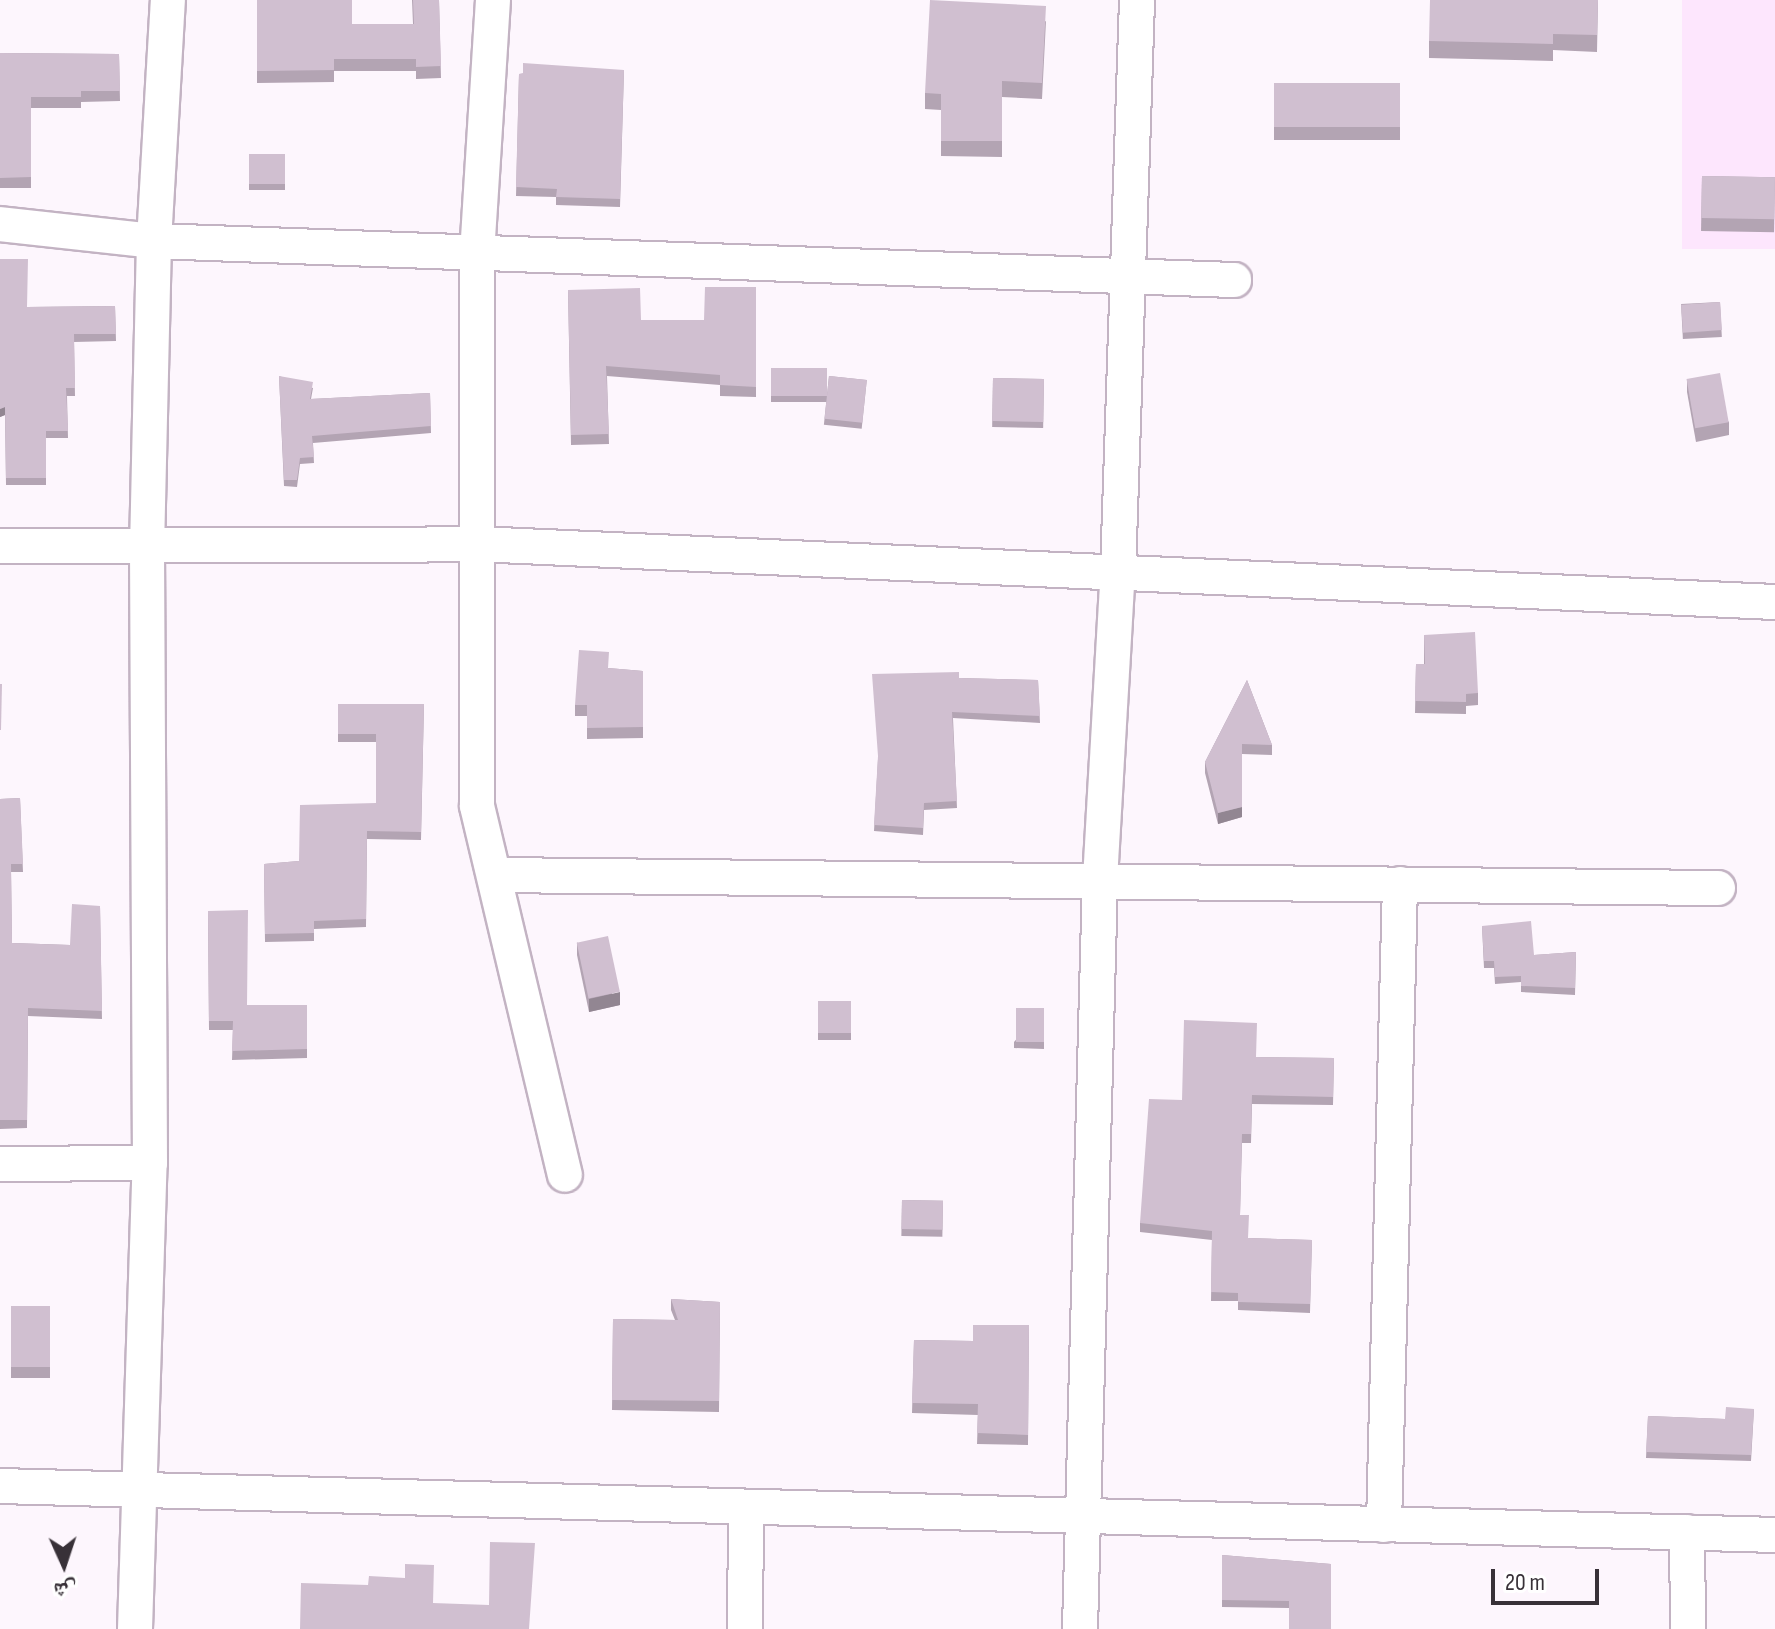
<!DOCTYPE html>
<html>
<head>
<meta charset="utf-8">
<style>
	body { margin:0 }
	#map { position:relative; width:1775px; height:1629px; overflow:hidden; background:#fdf6fd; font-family:"Sofia Sans Condensed","Noto Naskh Arabic",sans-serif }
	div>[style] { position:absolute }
	.built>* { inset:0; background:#fde6fd; transform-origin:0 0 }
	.roads { filter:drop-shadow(2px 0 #c3b3c3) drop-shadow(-2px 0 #c3b3c3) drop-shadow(0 2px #c3b3c3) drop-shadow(0 -2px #c3b3c3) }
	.minor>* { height:34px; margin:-17px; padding:0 17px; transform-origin:17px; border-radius:17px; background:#fff }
	.wall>* { inset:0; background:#b3a4b3; transform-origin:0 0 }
	.shaded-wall>* { inset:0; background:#928692 }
	.building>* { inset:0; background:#d0bfd0; transform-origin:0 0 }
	span { translate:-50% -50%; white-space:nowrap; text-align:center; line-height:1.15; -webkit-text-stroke:8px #fff; paint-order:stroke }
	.north { position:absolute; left:24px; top:1525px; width:80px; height:80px; -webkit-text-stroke:6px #fff; paint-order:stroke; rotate:177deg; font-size:22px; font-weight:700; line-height:32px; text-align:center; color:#383138 }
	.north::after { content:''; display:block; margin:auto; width:28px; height:36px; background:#383138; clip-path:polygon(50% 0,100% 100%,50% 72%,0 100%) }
	.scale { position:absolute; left:1491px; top:1569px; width:108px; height:36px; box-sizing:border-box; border:4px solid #383138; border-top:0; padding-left:10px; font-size:24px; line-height:28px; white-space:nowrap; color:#383138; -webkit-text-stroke:6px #fff; paint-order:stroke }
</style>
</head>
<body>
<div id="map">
	<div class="built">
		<div style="left:1682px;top:0;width:93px;height:249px"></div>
	</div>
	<div class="roads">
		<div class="minor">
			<div style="left:493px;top:0;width:252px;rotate:93.6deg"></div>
			<div style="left:477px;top:251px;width:555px;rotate:90deg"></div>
			<div style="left:477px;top:806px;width:379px;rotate:76.6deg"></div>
			<div style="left:0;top:224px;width:155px;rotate:6.3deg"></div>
			<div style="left:154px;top:241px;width:1081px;rotate:2.07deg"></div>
			<div style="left:0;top:546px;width:477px;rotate:-0.2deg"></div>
			<div style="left:477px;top:544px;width:1299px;rotate:2.56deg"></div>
			<div style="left:494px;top:875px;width:1224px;rotate:0.61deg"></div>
			<div style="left:0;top:1164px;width:150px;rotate:-0.4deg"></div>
			<div style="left:0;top:1486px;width:1776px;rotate:1.58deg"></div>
			<div style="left:1384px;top:1525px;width:641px;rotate:-88.57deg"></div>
			<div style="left:1687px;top:1532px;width:97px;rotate:89.4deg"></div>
			<div style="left:135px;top:1629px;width:466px;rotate:-88.2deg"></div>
			<div style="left:150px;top:1163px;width:614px;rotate:-90.28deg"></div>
			<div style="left:147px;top:549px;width:308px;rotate:-88.7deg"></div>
			<div style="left:154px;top:241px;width:241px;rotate:-86.7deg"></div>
			<div style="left:745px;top:1629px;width:121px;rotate:-89.5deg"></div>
			<div style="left:1080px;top:1629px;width:749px;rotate:-88.47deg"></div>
			<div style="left:1100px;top:880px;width:310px;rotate:-86.7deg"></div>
			<div style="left:1118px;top:571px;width:571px;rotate:-88.09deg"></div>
		</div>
	</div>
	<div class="wall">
		<div style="clip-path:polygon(257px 0,352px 24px,413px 24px,412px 0,439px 0,441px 78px,416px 79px,416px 71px,334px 71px,334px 82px,257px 83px)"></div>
		<div style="clip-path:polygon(1598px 0,1597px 52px,1553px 50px,1553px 61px,1429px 58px,1429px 41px)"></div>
		<div style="clip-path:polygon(1046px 21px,1042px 99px,1002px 97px,1002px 157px,941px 156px,941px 110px,925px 109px,925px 93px)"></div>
		<div style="clip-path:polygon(0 53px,119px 54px,120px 101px,81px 102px,81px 108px,31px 108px,31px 188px,0 188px)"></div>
		<div style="clip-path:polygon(624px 70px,620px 207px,556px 205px,556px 197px,516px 196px,519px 74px)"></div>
		<div style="left:1274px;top:83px;width:126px;height:57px"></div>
		<div style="left:285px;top:154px;width:36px;height:36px;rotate:90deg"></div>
		<div style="left:1702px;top:176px;width:73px;height:55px;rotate:1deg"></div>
		<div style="clip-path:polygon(0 259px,27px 307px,115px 306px,116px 341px,74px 342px,75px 396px,67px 396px,68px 438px,46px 438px,46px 485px,6px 485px,5px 415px,0 417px)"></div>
		<div style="clip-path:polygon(756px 287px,756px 397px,720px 396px,720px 385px,607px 376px,609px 444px,571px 445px,568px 290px,641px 320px,704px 320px)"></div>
		<div style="left:1720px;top:302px;width:35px;height:39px;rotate:87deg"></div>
		<div style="left:771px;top:368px;width:56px;height:34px"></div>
		<div style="clip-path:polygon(279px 376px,313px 388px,311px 399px,430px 393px,431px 433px,313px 443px,314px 463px,300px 464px,297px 487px,284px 486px)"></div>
		<div style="left:829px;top:376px;width:38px;height:49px;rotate:6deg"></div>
		<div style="left:1044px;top:379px;width:49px;height:51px;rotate:91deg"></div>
		<div style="clip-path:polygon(1687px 379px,1729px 422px,1729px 435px,1696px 442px,1687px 392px)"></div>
		<div style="clip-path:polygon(1424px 635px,1478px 693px,1478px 705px,1466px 706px,1466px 714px,1415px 713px,1416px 664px,1424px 664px)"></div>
		<div style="clip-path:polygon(608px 668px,643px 671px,643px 738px,587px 739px,587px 716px,575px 716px,575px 705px)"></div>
		<div style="clip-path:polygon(959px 678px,1038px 680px,1040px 723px,953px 718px,957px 808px,924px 810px,923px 835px,874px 831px,878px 759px)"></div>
		<div style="clip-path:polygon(1247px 680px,1272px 745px,1272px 755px,1242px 754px,1242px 817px,1218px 824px,1205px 773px,1205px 762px)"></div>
		<div style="clip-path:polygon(338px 704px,424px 704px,421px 840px,367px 839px,366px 927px,314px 929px,314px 941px,265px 942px,264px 864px,299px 861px,376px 803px,376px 742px,338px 742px)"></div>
		<div style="clip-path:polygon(20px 798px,23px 872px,11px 872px,12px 943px,70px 945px,100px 906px,102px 1019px,28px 1016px,27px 1128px,0 1129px,0 799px)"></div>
		<div style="clip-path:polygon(208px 911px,247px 1005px,307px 1005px,307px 1058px,232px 1060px,233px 1030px,209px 1030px)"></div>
		<div style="clip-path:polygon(1482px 926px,1534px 955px,1576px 952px,1575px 995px,1521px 992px,1521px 982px,1495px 984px,1494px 968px,1484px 968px)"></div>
		<div style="clip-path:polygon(577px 942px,620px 1005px,589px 1012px,577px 955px)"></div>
		<div style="left:818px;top:1001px;width:33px;height:39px"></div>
		<div style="clip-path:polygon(1044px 1008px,1044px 1049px,1014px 1048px,1014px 1042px)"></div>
		<div style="clip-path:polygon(1256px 1057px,1334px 1058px,1333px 1105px,1252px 1104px,1251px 1143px,1242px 1143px,1240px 1215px,1248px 1238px,1312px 1240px,1310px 1313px,1238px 1310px,1238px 1301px,1211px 1301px,1212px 1240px,1140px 1232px,1140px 1223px,1182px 1100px)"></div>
		<div style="left:902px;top:1200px;width:41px;height:36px;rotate:1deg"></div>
		<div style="clip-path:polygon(671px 1299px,720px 1302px,719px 1412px,612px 1410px,613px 1319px,675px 1320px,671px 1310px)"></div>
		<div style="left:11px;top:1306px;width:39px;height:72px"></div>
		<div style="clip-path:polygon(1029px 1325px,1028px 1445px,977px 1444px,978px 1415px,912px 1413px,914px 1340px,973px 1341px)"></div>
		<div style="clip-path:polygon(1754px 1409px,1751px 1461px,1646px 1458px,1648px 1416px,1725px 1419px)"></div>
		<div style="clip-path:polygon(1222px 1555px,1331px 1564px,1289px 1608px,1222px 1607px)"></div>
	</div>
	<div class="shaded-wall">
		<div style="clip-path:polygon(5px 407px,5px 415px,0 417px,0 409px)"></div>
		<div style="clip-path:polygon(1242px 807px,1242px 817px,1218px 824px,1218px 813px)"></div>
		<div style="clip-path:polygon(620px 992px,620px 1005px,589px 1012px,589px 999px)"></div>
	</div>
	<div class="building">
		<div style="clip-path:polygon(257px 0,352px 0,352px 24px,414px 24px,413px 0,439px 0,441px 66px,416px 67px,416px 59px,334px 59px,334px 70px,257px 71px)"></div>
		<div style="clip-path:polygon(930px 0,1046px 6px,1042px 83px,1002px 81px,1002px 141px,941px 141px,941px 94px,925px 93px)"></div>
		<div style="clip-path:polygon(1430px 0,1598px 0,1597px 35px,1553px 34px,1553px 44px,1429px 41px)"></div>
		<div style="clip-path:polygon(0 53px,119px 54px,120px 91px,81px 91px,81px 97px,31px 97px,31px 177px,0 178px)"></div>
		<div style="clip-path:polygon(523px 63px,624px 70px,620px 199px,556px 197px,557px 189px,516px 187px,519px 74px,523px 73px)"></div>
		<div style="left:1274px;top:83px;width:126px;height:44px"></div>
		<div style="left:285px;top:154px;width:30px;height:36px;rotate:90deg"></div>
		<div style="left:1702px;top:176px;width:73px;height:42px;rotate:1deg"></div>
		<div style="clip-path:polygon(0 259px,28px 259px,27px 307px,115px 306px,116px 334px,74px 334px,75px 388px,66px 388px,68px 431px,46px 431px,46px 478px,6px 478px,5px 407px,0 409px)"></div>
		<div style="clip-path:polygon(705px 287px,756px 287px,756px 387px,720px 385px,720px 375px,606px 366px,609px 434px,571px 435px,568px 290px,640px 288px,641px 320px,704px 320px)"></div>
		<div style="left:1720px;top:302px;width:28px;height:39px;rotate:86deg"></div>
		<div style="left:771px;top:368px;width:56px;height:28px"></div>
		<div style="left:1720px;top:373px;width:50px;height:34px;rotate:80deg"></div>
		<div style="clip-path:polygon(279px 376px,313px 382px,310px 399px,430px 393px,431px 426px,312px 436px,314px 457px,300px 458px,297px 480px,284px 480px)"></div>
		<div style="left:829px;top:376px;width:38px;height:43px;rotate:6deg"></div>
		<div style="left:1044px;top:379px;width:43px;height:51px;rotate:91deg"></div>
		<div style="clip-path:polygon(1475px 632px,1478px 693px,1466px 694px,1466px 702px,1415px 701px,1416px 664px,1425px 664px,1424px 635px)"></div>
		<div style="clip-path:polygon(579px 650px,609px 652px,608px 668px,643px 671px,643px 727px,587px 728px,587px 705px,575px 705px)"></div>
		<div style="clip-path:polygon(959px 672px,959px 678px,1038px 680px,1040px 716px,952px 712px,957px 801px,924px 803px,923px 828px,874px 825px,878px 756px,872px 674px)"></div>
		<div style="clip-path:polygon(1247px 680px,1272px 745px,1242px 744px,1242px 807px,1218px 813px,1205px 762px)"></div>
		<div style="clip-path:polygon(0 684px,2px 684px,1px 730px,0 730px)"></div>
		<div style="clip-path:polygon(338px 704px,424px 704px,421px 832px,367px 831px,366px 919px,314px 921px,314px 933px,265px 934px,264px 864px,299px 861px,300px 805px,376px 803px,376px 734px,338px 734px)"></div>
		<div style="clip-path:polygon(20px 798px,23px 864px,11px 864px,12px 943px,70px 945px,72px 904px,100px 906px,102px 1011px,28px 1008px,27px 1120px,0 1120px,0 799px)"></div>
		<div style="clip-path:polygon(248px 910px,247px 1005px,307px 1005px,307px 1049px,232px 1051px,233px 1021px,209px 1021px,208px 911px)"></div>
		<div style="clip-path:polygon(1531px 921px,1534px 955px,1576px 952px,1575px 988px,1521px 986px,1521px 976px,1495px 977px,1494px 961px,1484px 961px,1482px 926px)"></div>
		<div style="left:608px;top:936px;width:57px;height:32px;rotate:78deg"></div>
		<div style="left:818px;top:1001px;width:33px;height:32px"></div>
		<div style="left:1016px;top:1008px;width:28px;height:34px"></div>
		<div style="clip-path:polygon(1184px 1020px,1257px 1023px,1256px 1057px,1334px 1058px,1333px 1097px,1252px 1095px,1251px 1134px,1242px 1134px,1240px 1215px,1249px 1215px,1248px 1238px,1312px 1240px,1310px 1304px,1238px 1302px,1238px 1293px,1211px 1292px,1212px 1231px,1140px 1223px,1149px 1099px,1182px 1100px)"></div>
		<div style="left:902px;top:1200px;width:41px;height:29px;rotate:1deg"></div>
		<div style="clip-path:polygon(671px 1299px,720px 1302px,719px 1401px,612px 1400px,613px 1319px,678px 1320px)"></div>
		<div style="left:11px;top:1306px;width:39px;height:61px"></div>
		<div style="clip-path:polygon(973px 1325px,1029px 1325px,1028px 1435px,977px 1433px,978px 1404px,912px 1403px,914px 1340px,973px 1341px)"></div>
		<div style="clip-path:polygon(1726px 1407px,1754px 1409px,1751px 1455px,1646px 1452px,1648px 1416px,1725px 1419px)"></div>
		<div style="clip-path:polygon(490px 1542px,535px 1543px,529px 1629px,300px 1629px,301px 1583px,368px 1585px,369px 1576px,405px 1578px,405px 1564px,434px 1565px,433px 1603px,489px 1605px)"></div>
		<div style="clip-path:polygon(1222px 1555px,1331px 1564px,1331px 1629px,1289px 1629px,1289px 1601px,1222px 1600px)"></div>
	</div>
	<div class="north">ش</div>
	<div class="scale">20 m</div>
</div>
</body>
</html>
